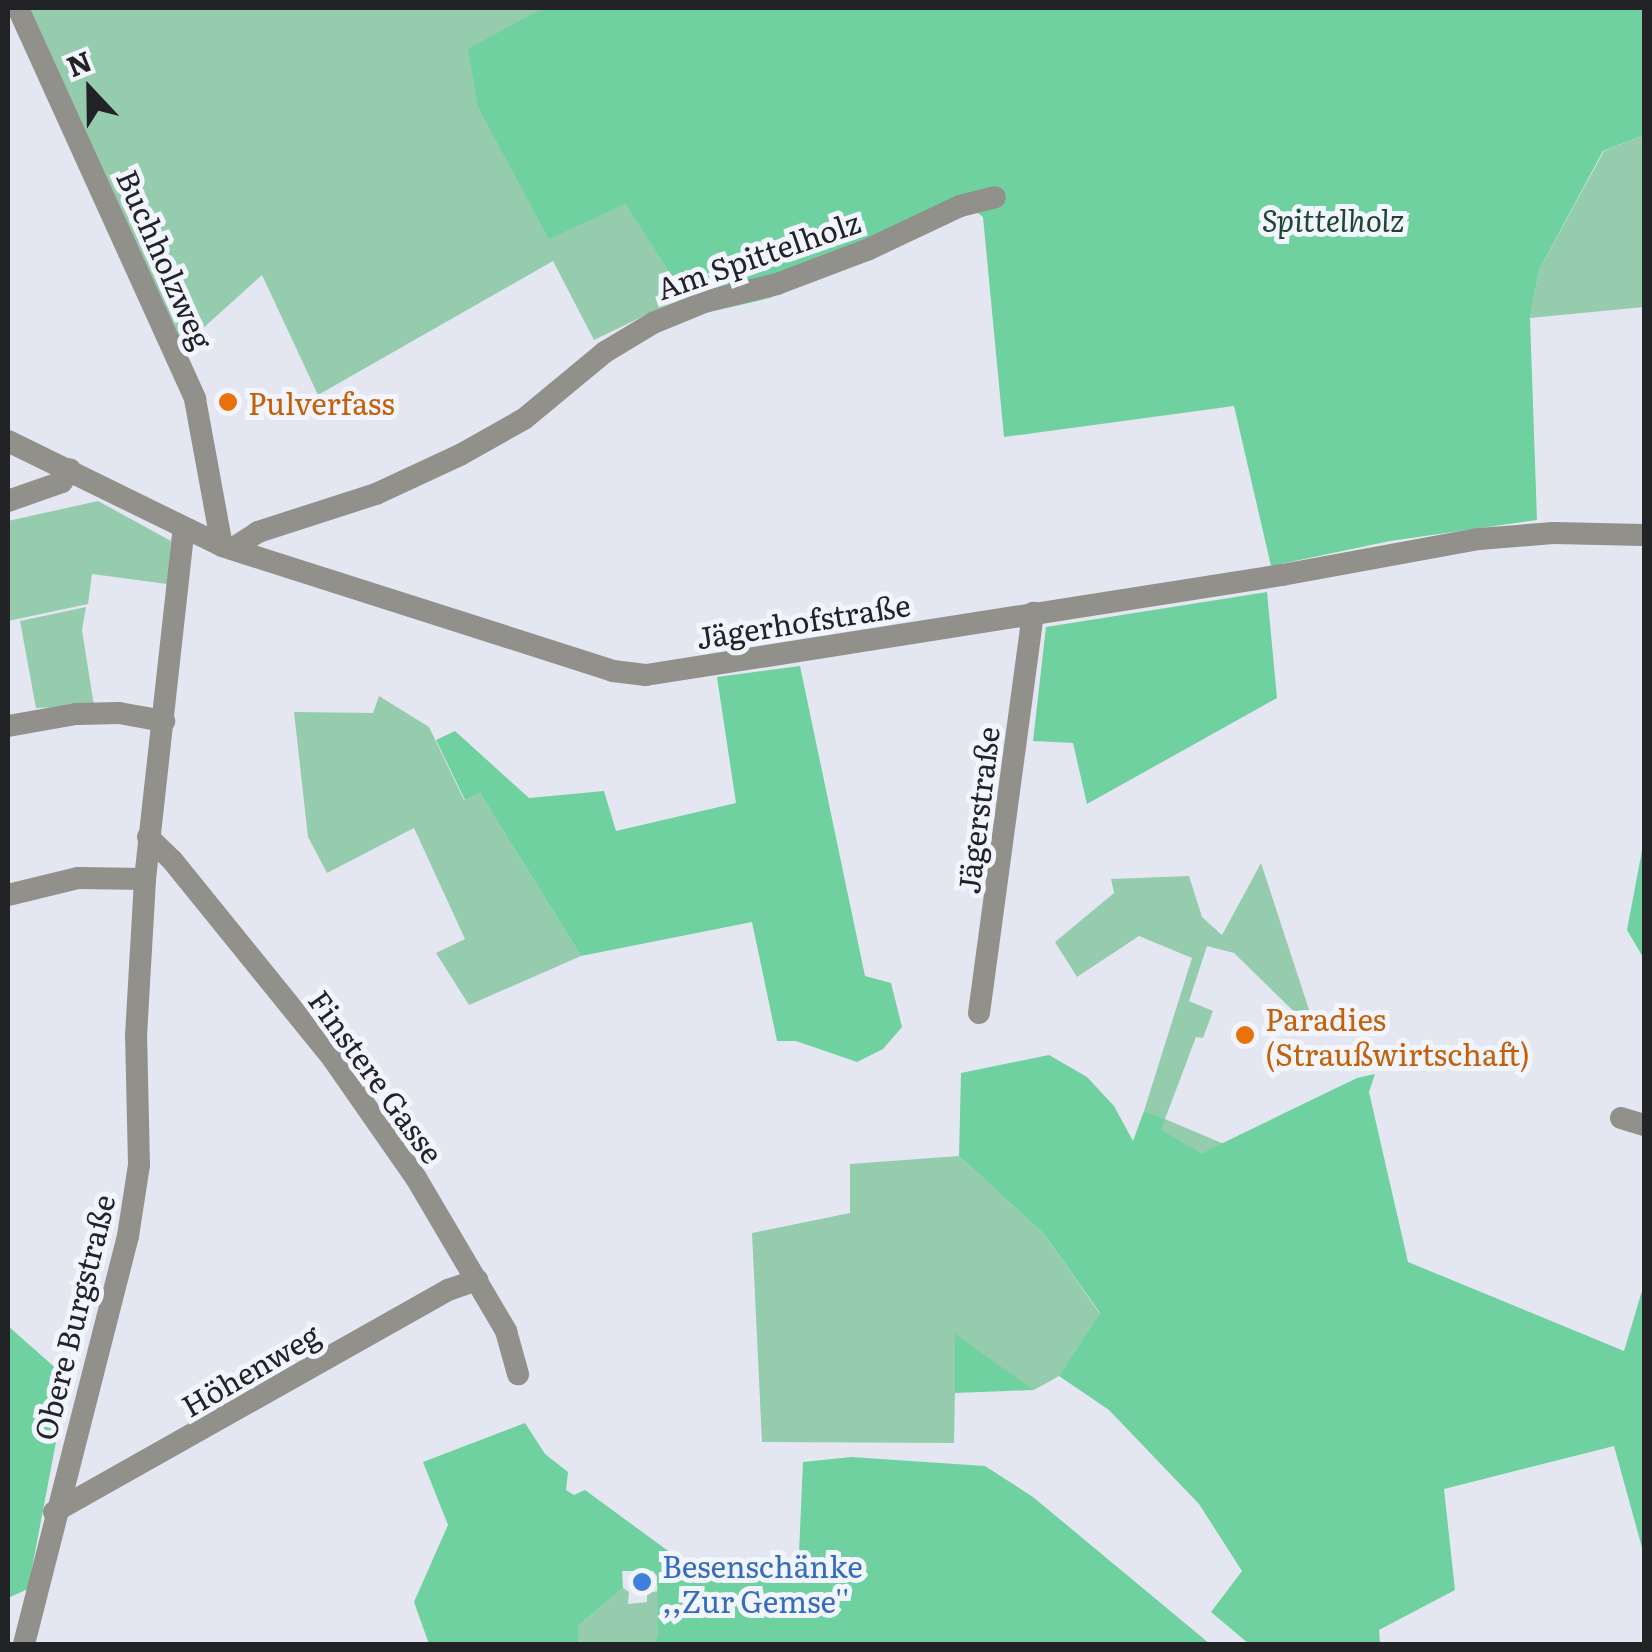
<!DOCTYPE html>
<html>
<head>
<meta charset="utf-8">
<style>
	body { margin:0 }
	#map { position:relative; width:1652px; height:1652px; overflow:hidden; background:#e4e7f2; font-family:Literata,serif }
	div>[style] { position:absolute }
	.green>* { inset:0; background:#95ccad }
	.forest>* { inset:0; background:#6fd19f }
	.minor>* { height:22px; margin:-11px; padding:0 11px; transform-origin:11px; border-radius:11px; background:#91908b }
	.dots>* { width:28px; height:28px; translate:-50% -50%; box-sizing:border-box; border:5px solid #f2f5fd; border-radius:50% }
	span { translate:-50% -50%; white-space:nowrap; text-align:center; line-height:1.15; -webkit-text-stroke:10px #f2f5fd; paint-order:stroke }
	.park-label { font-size:30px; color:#1e4733; font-style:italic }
	.street-label { font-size:30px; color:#222327 }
	.food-label { font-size:30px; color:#c56008 }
	.left { translate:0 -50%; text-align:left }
	.shop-label { font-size:30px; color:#366cbe }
	.frame { position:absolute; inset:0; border:10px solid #222327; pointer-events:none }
	.north { position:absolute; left:40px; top:40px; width:100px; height:100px; -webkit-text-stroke:8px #f2f5fd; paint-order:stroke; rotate:338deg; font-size:28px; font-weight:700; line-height:40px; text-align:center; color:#222327 }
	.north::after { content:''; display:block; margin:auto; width:35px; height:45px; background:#222327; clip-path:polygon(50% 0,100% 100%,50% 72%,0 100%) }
</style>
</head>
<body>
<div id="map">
	<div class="green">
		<div style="clip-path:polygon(30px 8px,666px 8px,625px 204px,685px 296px,594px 340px,553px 261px,318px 395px,262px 275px,182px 347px)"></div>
		<div style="clip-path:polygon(1644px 135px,1644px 307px,1530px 318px,1539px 270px,1604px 151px)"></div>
		<div style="clip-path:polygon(98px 501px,171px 541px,167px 584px,92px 574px,88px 604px,8px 621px,8px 521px)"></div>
		<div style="clip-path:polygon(86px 607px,82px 630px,94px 706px,36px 708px,20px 621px)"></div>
		<div style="clip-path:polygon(379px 696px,429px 727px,464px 800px,480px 793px,581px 956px,469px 1005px,436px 953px,465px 939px,414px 828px,327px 873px,308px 837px,294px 712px,373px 713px)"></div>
		<div style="clip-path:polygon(1261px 863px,1317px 1034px,1234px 953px,1207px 946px,1189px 1001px,1213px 1011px,1203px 1038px,1196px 1037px,1165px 1119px,1224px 1144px,1202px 1153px,1160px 1130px,1164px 1119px,1144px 1111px,1192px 958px,1139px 936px,1077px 977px,1055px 942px,1114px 893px,1111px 879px,1189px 876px,1202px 917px,1222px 935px)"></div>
		<div style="clip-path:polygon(959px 1156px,1044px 1234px,1100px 1314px,1059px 1376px,1034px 1390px,956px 1336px,954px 1443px,762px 1442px,752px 1233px,850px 1213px,850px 1164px)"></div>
		<div style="clip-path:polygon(623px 1588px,629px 1592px,628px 1604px,647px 1602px,647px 1593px,659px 1591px,658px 1637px,653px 1644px,578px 1644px,578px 1626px)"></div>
	</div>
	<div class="forest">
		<div style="clip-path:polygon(543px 8px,1644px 8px,1644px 135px,1603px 151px,1539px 270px,1530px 318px,1537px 520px,1390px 541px,1271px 566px,1234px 406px,1004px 437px,983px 217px,974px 210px,770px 298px,697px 315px,625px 204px,549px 239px,478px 107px,468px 49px)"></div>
		<div style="clip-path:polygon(1267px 592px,1277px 698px,1087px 804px,1073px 743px,1033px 741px,1046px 627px)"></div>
		<div style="clip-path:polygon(800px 666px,865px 976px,891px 983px,902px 1027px,883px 1049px,857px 1062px,796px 1041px,777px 1041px,752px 922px,581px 956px,480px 793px,465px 800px,436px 740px,455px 731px,529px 798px,604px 791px,616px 831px,736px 803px,717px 677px)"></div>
		<div style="clip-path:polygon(1644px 840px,1644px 959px,1627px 930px)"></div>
		<div style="clip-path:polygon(1049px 1055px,1087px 1077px,1114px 1106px,1133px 1141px,1144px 1111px,1165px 1119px,1161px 1130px,1202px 1153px,1357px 1078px,1375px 1074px,1369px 1092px,1408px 1262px,1624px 1351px,1644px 1284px,1644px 1555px,1614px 1446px,1444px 1489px,1455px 1590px,1379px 1630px,1380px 1644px,1249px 1644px,1211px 1612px,1242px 1571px,1199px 1504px,1109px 1410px,1059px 1376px,1100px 1313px,1044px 1234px,959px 1156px,961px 1073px)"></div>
		<div style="clip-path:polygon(8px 1326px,68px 1379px,28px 1589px,8px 1598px)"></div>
		<div style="clip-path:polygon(955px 1334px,1034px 1390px,955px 1393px)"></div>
		<div style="clip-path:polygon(525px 1423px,545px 1454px,568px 1472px,566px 1490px,574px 1495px,585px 1490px,686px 1564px,719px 1582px,798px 1576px,803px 1462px,851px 1457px,985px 1466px,1033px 1497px,1210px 1644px,653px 1644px,658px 1636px,657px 1576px,653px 1571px,622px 1571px,623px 1588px,578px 1626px,578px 1644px,429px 1644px,414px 1602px,448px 1525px,423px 1462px)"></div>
	</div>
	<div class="minor">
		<div style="left:18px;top:8px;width:429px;rotate:65.6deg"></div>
		<div style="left:195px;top:399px;width:149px;rotate:79.6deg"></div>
		<div style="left:8px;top:441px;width:238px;rotate:26.1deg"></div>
		<div style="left:222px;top:546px;width:410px;rotate:17.7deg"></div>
		<div style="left:613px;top:671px;width:33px;rotate:7deg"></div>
		<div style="left:646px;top:675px;width:644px;rotate:-8.94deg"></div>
		<div style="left:1282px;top:575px;width:200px;rotate:-10.4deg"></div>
		<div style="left:1479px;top:539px;width:74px;rotate:-4.6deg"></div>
		<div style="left:1553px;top:533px;width:91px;rotate:1.3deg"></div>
		<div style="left:8px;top:501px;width:57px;rotate:-19.4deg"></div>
		<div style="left:62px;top:482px;width:15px;rotate:-58deg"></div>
		<div style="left:232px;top:549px;width:31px;rotate:-33deg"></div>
		<div style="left:258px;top:532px;width:124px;rotate:-17.9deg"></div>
		<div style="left:376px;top:494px;width:93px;rotate:-24.9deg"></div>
		<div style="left:460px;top:455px;width:73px;rotate:-29.4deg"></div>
		<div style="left:524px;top:419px;width:105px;rotate:-39.6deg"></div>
		<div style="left:605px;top:352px;width:56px;rotate:-31.1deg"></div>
		<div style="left:653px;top:323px;width:58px;rotate:-22.2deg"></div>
		<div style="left:707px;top:301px;width:72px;rotate:-13.7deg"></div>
		<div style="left:777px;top:284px;width:96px;rotate:-20.7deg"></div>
		<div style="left:867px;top:250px;width:103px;rotate:-25.3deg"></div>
		<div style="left:960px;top:206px;width:36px;rotate:-14deg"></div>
		<div style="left:8px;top:726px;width:69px;rotate:-10deg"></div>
		<div style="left:76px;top:714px;width:43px;rotate:-1.3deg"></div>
		<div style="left:119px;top:713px;width:46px;rotate:10.1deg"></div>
		<div style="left:148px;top:837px;width:33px;rotate:44deg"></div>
		<div style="left:172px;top:860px;width:256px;rotate:51deg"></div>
		<div style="left:333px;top:1059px;width:145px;rotate:55.1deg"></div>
		<div style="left:416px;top:1178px;width:178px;rotate:59.5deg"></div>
		<div style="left:506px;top:1331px;width:45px;rotate:74.4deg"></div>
		<div style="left:8px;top:895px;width:72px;rotate:-13.7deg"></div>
		<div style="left:78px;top:878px;width:67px;rotate:0.9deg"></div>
		<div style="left:979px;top:1013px;width:404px;rotate:-82.3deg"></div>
		<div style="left:1621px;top:1118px;width:24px;rotate:17deg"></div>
		<div style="left:54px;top:1512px;width:452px;rotate:-29.4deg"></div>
		<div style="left:448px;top:1290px;width:31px;rotate:-19deg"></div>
		<div style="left:24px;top:1644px;width:421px;rotate:-75.7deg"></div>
		<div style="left:128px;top:1236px;width:72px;rotate:-81.2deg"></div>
		<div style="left:139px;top:1165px;width:129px;rotate:-91.3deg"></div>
		<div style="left:136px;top:1036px;width:157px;rotate:-86.7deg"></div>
		<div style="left:145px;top:879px;width:353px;rotate:-83.7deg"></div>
	</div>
	<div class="dots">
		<div style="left:228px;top:402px;background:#e8710a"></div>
		<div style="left:1245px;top:1035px;background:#e8710a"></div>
		<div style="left:642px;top:1582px;background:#3f7fe0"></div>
	</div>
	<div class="park-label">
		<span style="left:1333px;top:219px">Spittelholz</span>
	</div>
	<div class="street-label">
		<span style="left:758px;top:254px;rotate:-19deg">Am Spittelholz</span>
		<span style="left:166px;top:259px;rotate:66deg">Buchholzweg</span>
		<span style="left:803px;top:620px;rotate:-9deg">Jägerhofstraße</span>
		<span style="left:977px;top:810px;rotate:-83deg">Jägerstraße</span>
		<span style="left:377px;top:1076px;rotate:54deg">Finstere Gasse</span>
		<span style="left:73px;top:1317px;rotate:-76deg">Obere Burgstraße</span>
		<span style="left:250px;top:1369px;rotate:-30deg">Höhenweg</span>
	</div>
	<div class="food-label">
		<span class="left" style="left:248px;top:402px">Pulverfass</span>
		<span class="left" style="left:1265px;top:1035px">Paradies<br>(Straußwirtschaft)</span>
	</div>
	<div class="shop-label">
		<span class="left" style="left:662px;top:1582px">Besenschänke<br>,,Zur Gemse''</span>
	</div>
	<div class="frame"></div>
	<div class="north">N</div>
</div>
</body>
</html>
